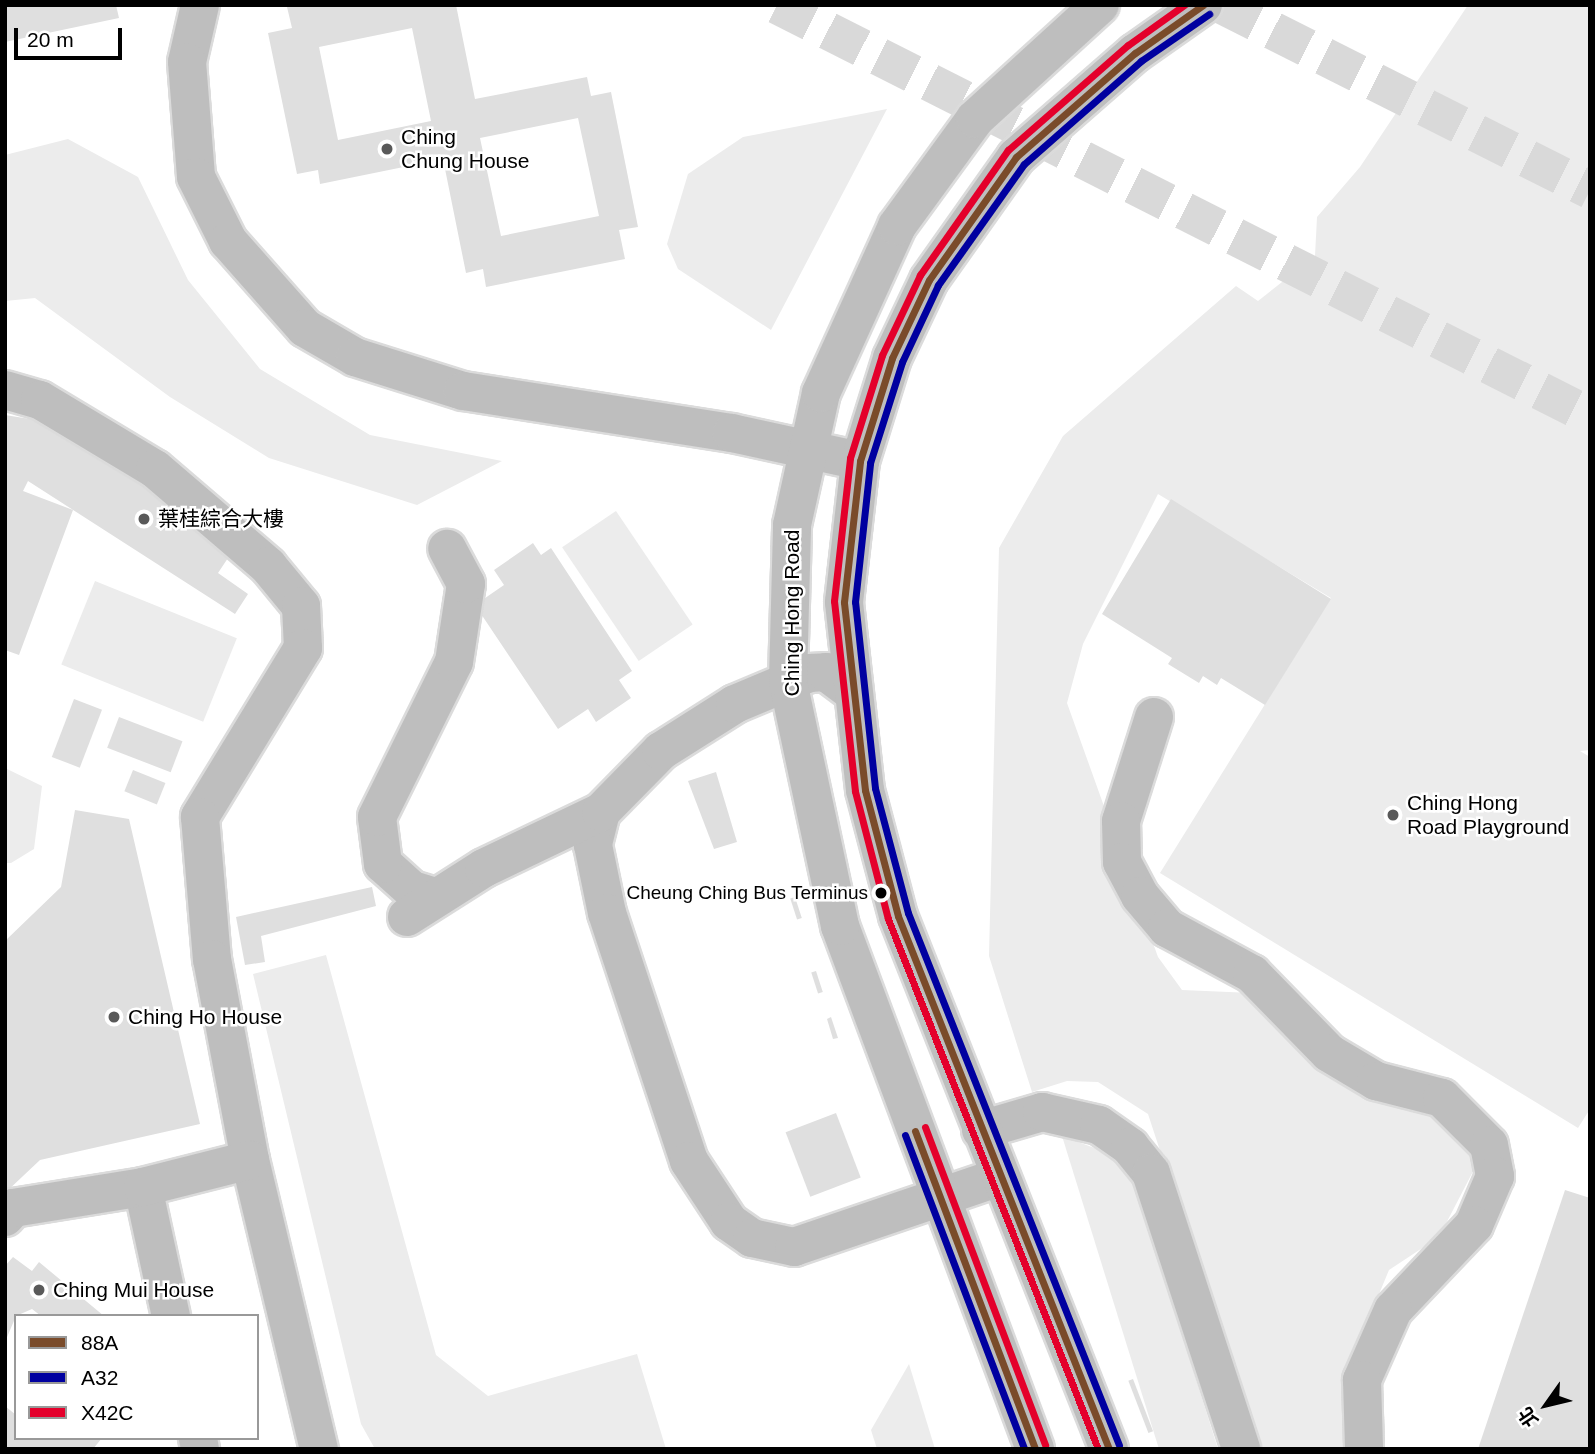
<!DOCTYPE html>
<html>
<head>
<meta charset="utf-8">
<style>
	body { margin:0 }
	#map { position:relative; width:1595px; height:1454px; overflow:hidden; background:#fff; font-family:Helvetica,"Noto Sans TC",sans-serif }
	div>[style] { position:absolute }
	.green>* { inset:0; background:#ececec; transform-origin:0 0 }
	.building>* { inset:0; background:#dfdfdf; transform-origin:0 0 }
	.highway-tunnel>* { height:38px; margin-top:-19px; transform-origin:0; background:repeating-linear-gradient(90deg,#d9d9d9 0 38px,transparent 0 57px) }
	.roads { filter:drop-shadow(2px 0 #dbdbdb) drop-shadow(-2px 0 #dbdbdb) drop-shadow(0 2px #dbdbdb) drop-shadow(0 -2px #dbdbdb) }
	.minor>* { height:38px; margin:-19px; padding:0 19px; transform-origin:19px; border-radius:19px; background:#bebebe }
	.major>* { height:38px; margin:-19px; padding:0 19px; transform-origin:19px; border-radius:19px; background:#bebebe }
	.bus-1>* { height:7px; margin:-3.5px; padding:0 3.5px; transform-origin:3.5px; border-radius:3.5px; background:#7a4b2a }
	.bus-2>* { height:7px; margin:-3.5px; padding:0 3.5px; transform-origin:3.5px; border-radius:3.5px; background:#0000a0 }
	.bus-3>* { height:7px; margin:-3.5px; padding:0 3.5px; transform-origin:3.5px; border-radius:3.5px; background:#e4002b }
	.dots>* { width:19px; height:19px; translate:-50% -50%; box-sizing:border-box; border:4px solid #fff; border-radius:50% }
	span { translate:-50% -50%; white-space:nowrap; text-align:center; line-height:1.15; -webkit-text-stroke:5px #fff; paint-order:stroke }
	.bus-label { font-size:19px; color:#000 }
	.right { translate:-100% -50%; text-align:right }
	.poi-label { font-size:21px; color:#000 }
	.left { translate:0 -50%; text-align:left }
	.street-label { font-size:21px; color:#000 }
	.frame { position:absolute; inset:0; border:7px solid #000; pointer-events:none }
	.legend { position:absolute; left:14px; top:1314px; width:245px; height:126px; box-sizing:border-box; background:#fff; border:2px solid #999; margin:0; padding:9px 12px; list-style:none; font-size:21px; color:#000 }
	.legend li { display:flex; align-items:center; gap:14px; height:35px }
	.legend b { width:35px; border:2px solid #999 }
	.north { position:absolute; left:1511px; top:1370px; width:70px; height:70px; -webkit-text-stroke:5px #fff; paint-order:stroke; rotate:236deg; font-size:19px; font-weight:700; line-height:28px; text-align:center; color:#000 }
	.north::after { content:''; display:block; margin:auto; width:24px; height:32px; background:#000; clip-path:polygon(50% 0,100% 100%,50% 72%,0 100%) }
	.scale { position:absolute; left:14px; top:28px; width:108px; height:32px; box-sizing:border-box; border:4px solid #000; border-top:0; padding-left:9px; font-size:21px; line-height:24px; white-space:nowrap; color:#000; -webkit-text-stroke:5px #fff; paint-order:stroke }
</style>
</head>
<body>
<div id="map">
	<div class="green">
		<div style="clip-path:polygon(1468px 5px,1590px 5px,1590px 750px,1580px 751px,1590px 757px,1590px 1109px,1578px 1128px,1160px 873px,1331px 598px,1158px 494px,1083px 644px,1067px 703px,1158px 957px,1182px 990px,1252px 993px,1460px 1123px,1481px 1156px,1439px 1237px,1389px 1270px,1347px 1371px,1355px 1449px,1258px 1449px,1148px 1114px,1098px 1082px,1067px 1081px,1032px 1092px,989px 956px,999px 548px,1063px 436px,1236px 286px,1258px 301px,1315px 256px,1317px 217px,1360px 167px)"></div>
		<div style="clip-path:polygon(887px 109px,771px 330px,678px 269px,667px 244px,688px 174px,743px 137px)"></div>
		<div style="clip-path:polygon(68px 139px,138px 177px,188px 280px,260px 369px,370px 435px,502px 461px,417px 505px,269px 458px,170px 397px,35px 298px,5px 301px,5px 155px)"></div>
		<div style="left:616px;top:511px;width:137px;height:65px;rotate:56deg"></div>
		<div style="left:95px;top:581px;width:153px;height:90px;rotate:22deg"></div>
		<div style="clip-path:polygon(5px 768px,42px 786px,34px 849px,11px 863px,5px 863px)"></div>
		<div style="clip-path:polygon(326px 955px,436px 1355px,488px 1396px,637px 1354px,666px 1449px,375px 1449px,361px 1424px,253px 974px)"></div>
		<div style="clip-path:polygon(1062px 1136px,1127px 1160px,1218px 1449px,1159px 1449px)"></div>
		<div style="clip-path:polygon(909px 1364px,935px 1449px,877px 1449px,871px 1430px)"></div>
	</div>
	<div class="building">
		<div style="clip-path:polygon(5px 5px,116px 5px,119px 18px,5px 42px)"></div>
		<div style="clip-path:polygon(evenodd,298px 5px,456px 5px,475px 99px,587px 77px,591px 96px,611px 92px,638px 227px,619px 230px,625px 259px,486px 287px,483px 269px,466px 273px,443px 159px,320px 184px,318px 170px,297px 174px,268px 33px,292px 28px,287px 7px,298px 5px,412px 28px,431px 121px,338px 140px,319px 47px,412px 28px,298px 5px,578px 118px,599px 216px,501px 236px,480px 138px,578px 118px)"></div>
		<div style="clip-path:polygon(5px 415px,49px 422px,47px 429px,89px 447px,236px 546px,218px 573px,248px 594px,235px 614px,28px 481px,23px 491px,73px 510px,19px 655px,5px 650px)"></div>
		<div style="clip-path:polygon(1171px 499px,1331px 599px,1265px 705px,1221px 678px,1217px 685px,1203px 676px,1199px 683px,1168px 664px,1172px 658px,1102px 614px)"></div>
		<div style="clip-path:polygon(533px 543px,541px 555px,551px 548px,632px 671px,619px 680px,631px 698px,596px 722px,588px 709px,558px 729px,475px 605px,504px 585px,494px 570px)"></div>
		<div style="left:74px;top:699px;width:30px;height:62px;rotate:21deg"></div>
		<div style="left:119px;top:717px;width:68px;height:33px;rotate:21deg"></div>
		<div style="left:133px;top:770px;width:35px;height:23px;rotate:22deg"></div>
		<div style="clip-path:polygon(716px 772px,737px 842px,714px 849px,688px 781px)"></div>
		<div style="clip-path:polygon(75px 810px,129px 819px,200px 1124px,40px 1160px,5px 1193px,5px 941px,61px 887px)"></div>
		<div style="clip-path:polygon(372px 887px,376px 906px,261px 936px,265px 962px,245px 965px,236px 917px)"></div>
		<div style="left:795px;top:897px;width:22px;height:5px;rotate:72deg"></div>
		<div style="left:816px;top:971px;width:22px;height:5px;rotate:72deg"></div>
		<div style="clip-path:polygon(831px 1017px,838px 1038px,833px 1039px,827px 1019px)"></div>
		<div style="left:836px;top:1113px;width:69px;height:54px;rotate:69deg"></div>
		<div style="clip-path:polygon(1565px 1190px,1590px 1198px,1590px 1449px,1478px 1449px)"></div>
		<div style="clip-path:polygon(13px 1257px,32px 1271px,39px 1262px,104px 1316px,41px 1316px,32px 1309px,16px 1316px,5px 1342px,5px 1266px)"></div>
		<div style="left:1133px;top:1379px;width:56px;height:5px;rotate:69deg"></div>
		<div style="clip-path:polygon(5px 1406px,16px 1415px,16px 1438px,102px 1438px,93px 1449px,5px 1449px)"></div>
	</div>
	<div class="highway-tunnel">
		<div style="left:777px;top:5px;width:911px;rotate:26.82deg"></div>
		<div style="left:1222px;top:5px;width:412px;rotate:26.7deg"></div>
	</div>
	<div class="roads">
		<div class="minor">
			<div style="left:200px;top:5px;width:58px;rotate:102.8deg"></div>
			<div style="left:187px;top:62px;width:115px;rotate:85.5deg"></div>
			<div style="left:196px;top:177px;width:72px;rotate:63.4deg"></div>
			<div style="left:228px;top:241px;width:116px;rotate:48.5deg"></div>
			<div style="left:305px;top:328px;width:58px;rotate:30.1deg"></div>
			<div style="left:355px;top:357px;width:113px;rotate:17.5deg"></div>
			<div style="left:463px;top:391px;width:272px;rotate:8.9deg"></div>
			<div style="left:732px;top:433px;width:131px;rotate:12.3deg"></div>
			<div style="left:5px;top:390px;width:36px;rotate:16deg"></div>
			<div style="left:40px;top:400px;width:134px;rotate:31deg"></div>
			<div style="left:155px;top:469px;width:149px;rotate:40.6deg"></div>
			<div style="left:268px;top:566px;width:52px;rotate:50.5deg"></div>
			<div style="left:301px;top:606px;width:42px;rotate:87.3deg"></div>
			<div style="left:303px;top:648px;width:198px;rotate:121.4deg"></div>
			<div style="left:200px;top:817px;width:143px;rotate:85.2deg"></div>
			<div style="left:212px;top:959px;width:205px;rotate:79.3deg"></div>
			<div style="left:250px;top:1160px;width:297px;rotate:76.6deg"></div>
			<div style="left:1154px;top:717px;width:109px;rotate:107.6deg"></div>
			<div style="left:1121px;top:821px;width:41px;rotate:88.6deg"></div>
			<div style="left:1122px;top:862px;width:38px;rotate:62deg"></div>
			<div style="left:1140px;top:896px;width:42px;rotate:49.8deg"></div>
			<div style="left:1167px;top:928px;width:97px;rotate:28.4deg"></div>
			<div style="left:1252px;top:974px;width:110px;rotate:45.7deg"></div>
			<div style="left:1329px;top:1053px;width:55px;rotate:30.8deg"></div>
			<div style="left:1376px;top:1081px;width:68px;rotate:14.4deg"></div>
			<div style="left:1442px;top:1098px;width:66px;rotate:45deg"></div>
			<div style="left:1489px;top:1145px;width:32px;rotate:79deg"></div>
			<div style="left:1495px;top:1176px;width:53px;rotate:113.2deg"></div>
			<div style="left:1474px;top:1225px;width:117px;rotate:133.6deg"></div>
			<div style="left:1393px;top:1310px;width:77px;rotate:113.9deg"></div>
			<div style="left:1362px;top:1380px;width:69px;rotate:88.3deg"></div>
			<div style="left:601px;top:812px;width:34px;rotate:104deg"></div>
			<div style="left:593px;top:845px;width:69px;rotate:78.4deg"></div>
			<div style="left:607px;top:913px;width:261px;rotate:71.7deg"></div>
			<div style="left:689px;top:1161px;width:73px;rotate:56.7deg"></div>
			<div style="left:729px;top:1222px;width:28px;rotate:35deg"></div>
			<div style="left:752px;top:1238px;width:43px;rotate:12.1deg"></div>
			<div style="left:794px;top:1247px;width:218px;rotate:-18.8deg"></div>
			<div style="left:435px;top:897px;width:24px;rotate:-163deg"></div>
			<div style="left:412px;top:890px;width:39px;rotate:-138deg"></div>
			<div style="left:383px;top:864px;width:47px;rotate:-97.3deg"></div>
			<div style="left:377px;top:817px;width:173px;rotate:-63.6deg"></div>
			<div style="left:454px;top:662px;width:79px;rotate:-81.3deg"></div>
			<div style="left:466px;top:584px;width:40px;rotate:-118deg"></div>
			<div style="left:407px;top:917px;width:91px;rotate:-32.5deg"></div>
			<div style="left:484px;top:868px;width:130px;rotate:-25.6deg"></div>
			<div style="left:601px;top:812px;width:86px;rotate:-45.5deg"></div>
			<div style="left:661px;top:751px;width:88px;rotate:-32.4deg"></div>
			<div style="left:735px;top:704px;width:80px;rotate:-22.7deg"></div>
			<div style="left:809px;top:673px;width:17px;rotate:-3deg"></div>
			<div style="left:826px;top:672px;width:31px;rotate:37deg"></div>
			<div style="left:981px;top:1130px;width:64px;rotate:-16.4deg"></div>
			<div style="left:1042px;top:1112px;width:58px;rotate:12.8deg"></div>
			<div style="left:1099px;top:1125px;width:38px;rotate:35deg"></div>
			<div style="left:1130px;top:1147px;width:33px;rotate:51deg"></div>
			<div style="left:1151px;top:1173px;width:290px;rotate:71.9deg"></div>
			<div style="left:143px;top:1187px;width:132px;rotate:77.8deg"></div>
			<div style="left:5px;top:1217px;width:12px;rotate:-48deg"></div>
			<div style="left:13px;top:1208px;width:132px;rotate:-9.2deg"></div>
			<div style="left:143px;top:1187px;width:110px;rotate:-14.2deg"></div>
			<div style="left:198px;top:1438px;width:11px;rotate:80deg"></div>
		</div>
		<div class="major">
			<div style="left:1035px;top:1449px;width:558px;rotate:-110.45deg"></div>
			<div style="left:840px;top:926px;width:250px;rotate:-102deg"></div>
			<div style="left:788px;top:681px;width:156px;rotate:-88.5deg"></div>
			<div style="left:792px;top:525px;width:135px;rotate:-77.6deg"></div>
			<div style="left:821px;top:393px;width:183px;rotate:-65.5deg"></div>
			<div style="left:897px;top:226px;width:132px;rotate:-53.9deg"></div>
			<div style="left:975px;top:119px;width:169px;rotate:-42.4deg"></div>
			<div style="left:1109px;top:1449px;width:573px;rotate:-111.6deg"></div>
			<div style="left:898px;top:916px;width:130px;rotate:-104.7deg"></div>
			<div style="left:865px;top:790px;width:189px;rotate:-96.4deg"></div>
			<div style="left:844px;top:602px;width:142px;rotate:-83.5deg"></div>
			<div style="left:860px;top:461px;width:108px;rotate:-72.7deg"></div>
			<div style="left:892px;top:358px;width:86px;rotate:-64.6deg"></div>
			<div style="left:929px;top:280px;width:151px;rotate:-54.7deg"></div>
			<div style="left:1016px;top:157px;width:158px;rotate:-41.2deg"></div>
			<div style="left:1135px;top:53px;width:83px;rotate:-35.2deg"></div>
		</div>
	</div>
	<div class="bus-1">
		<div style="left:915px;top:1131px;width:340px;rotate:69.3deg"></div>
		<div style="left:1109px;top:1449px;width:573px;rotate:-111.6deg"></div>
		<div style="left:898px;top:916px;width:130px;rotate:-104.7deg"></div>
		<div style="left:865px;top:790px;width:189px;rotate:-96.4deg"></div>
		<div style="left:844px;top:602px;width:142px;rotate:-83.5deg"></div>
		<div style="left:860px;top:461px;width:108px;rotate:-72.7deg"></div>
		<div style="left:892px;top:358px;width:86px;rotate:-64.6deg"></div>
		<div style="left:929px;top:280px;width:151px;rotate:-54.7deg"></div>
		<div style="left:1016px;top:157px;width:158px;rotate:-41.2deg"></div>
		<div style="left:1135px;top:53px;width:83px;rotate:-35.2deg"></div>
	</div>
	<div class="bus-2">
		<div style="left:905px;top:1135px;width:336px;rotate:69.2deg"></div>
		<div style="left:1119px;top:1445px;width:572px;rotate:-111.63deg"></div>
		<div style="left:908px;top:913px;width:129px;rotate:-104.8deg"></div>
		<div style="left:875px;top:788px;width:187px;rotate:-96.1deg"></div>
		<div style="left:855px;top:602px;width:140px;rotate:-83.8deg"></div>
		<div style="left:870px;top:463px;width:106px;rotate:-72.4deg"></div>
		<div style="left:902px;top:362px;width:85px;rotate:-64.9deg"></div>
		<div style="left:938px;top:285px;width:148px;rotate:-54.6deg"></div>
		<div style="left:1024px;top:164px;width:156px;rotate:-41.4deg"></div>
		<div style="left:1141px;top:61px;width:83px;rotate:-34.7deg"></div>
	</div>
	<div class="bus-3">
		<div style="left:925px;top:1127px;width:340px;rotate:69.3deg"></div>
		<div style="left:1098px;top:1449px;width:570px;rotate:-111.61deg"></div>
		<div style="left:888px;top:919px;width:132px;rotate:-104.5deg"></div>
		<div style="left:855px;top:791px;width:191px;rotate:-96.3deg"></div>
		<div style="left:834px;top:601px;width:144px;rotate:-83.6deg"></div>
		<div style="left:850px;top:458px;width:108px;rotate:-72.7deg"></div>
		<div style="left:882px;top:355px;width:89px;rotate:-64.6deg"></div>
		<div style="left:920px;top:275px;width:153px;rotate:-54.9deg"></div>
		<div style="left:1008px;top:150px;width:159px;rotate:-41.2deg"></div>
		<div style="left:1128px;top:45px;width:69px;rotate:-35.5deg"></div>
	</div>
	<div class="dots">
		<div style="left:387px;top:149px;background:#595959"></div>
		<div style="left:144px;top:519px;background:#595959"></div>
		<div style="left:1393px;top:815px;background:#595959"></div>
		<div style="left:881px;top:893px;background:#000"></div>
		<div style="left:114px;top:1017px;background:#595959"></div>
		<div style="left:39px;top:1290px;background:#595959"></div>
	</div>
	<div class="bus-label">
		<span class="right" style="left:868px;top:893px">Cheung Ching Bus Terminus</span>
	</div>
	<div class="poi-label">
		<span class="left" style="left:401px;top:149px">Ching<br>Chung House</span>
		<span class="left" style="left:158px;top:519px">葉桂綜合大樓</span>
		<span class="left" style="left:1407px;top:815px">Ching Hong<br>Road Playground</span>
		<span class="left" style="left:128px;top:1017px">Ching Ho House</span>
		<span class="left" style="left:53px;top:1290px">Ching Mui House</span>
	</div>
	<div class="street-label">
		<span style="left:792px;top:613px;rotate:-90deg">Ching Hong Road</span>
	</div>
	<div class="frame"></div>
	<ul class="legend">
	<li><b style="height:9px;background:#7a4b2a"></b>88A</li>
	<li><b style="height:9px;background:#0000a0"></b>A32</li>
	<li><b style="height:9px;background:#e4002b"></b>X42C</li>
	</ul>
	<div class="north">北</div>
	<div class="scale">20 m</div>
</div>
</body>
</html>
